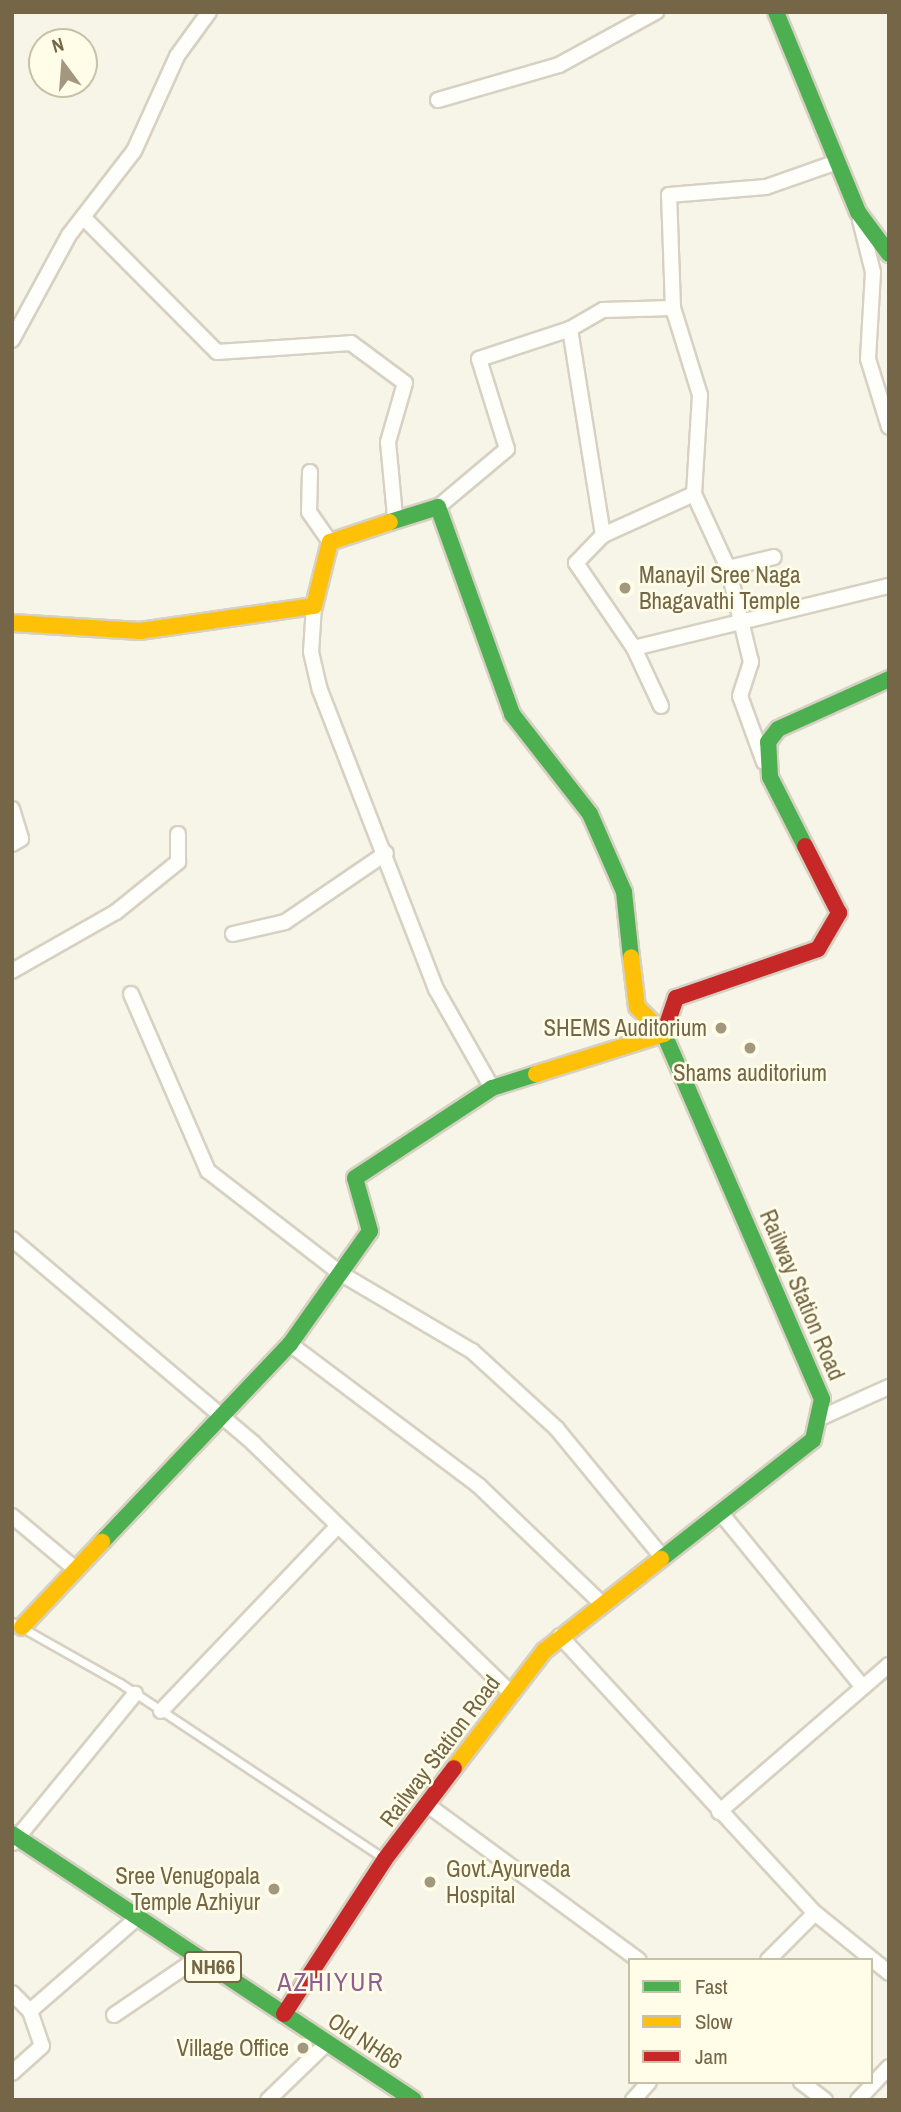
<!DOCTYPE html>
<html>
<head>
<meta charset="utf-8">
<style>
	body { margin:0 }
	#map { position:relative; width:901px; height:2112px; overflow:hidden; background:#f7f5e7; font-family:"Archivo Narrow",sans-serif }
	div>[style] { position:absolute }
	.roads { filter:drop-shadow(2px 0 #d6d1c2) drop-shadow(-2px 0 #d6d1c2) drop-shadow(0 2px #d6d1c2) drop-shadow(0 -2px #d6d1c2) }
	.lane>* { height:7px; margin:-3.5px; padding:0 3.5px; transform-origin:3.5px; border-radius:3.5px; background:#fefefb }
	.street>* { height:14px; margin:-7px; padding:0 7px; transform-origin:7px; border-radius:7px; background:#fefefb }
	.fast>* { height:16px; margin:-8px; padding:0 8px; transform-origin:8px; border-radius:8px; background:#4caf50 }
	.slow>* { height:16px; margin:-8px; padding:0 8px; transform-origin:8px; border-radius:8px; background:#ffc107 }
	.jam>* { height:16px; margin:-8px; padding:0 8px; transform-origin:8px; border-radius:8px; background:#c62828 }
	.dots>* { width:19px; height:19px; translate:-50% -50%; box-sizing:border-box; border:4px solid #fffde7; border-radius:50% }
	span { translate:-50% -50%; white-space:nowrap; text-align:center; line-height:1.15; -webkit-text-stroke:5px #fffde7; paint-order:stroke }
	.shield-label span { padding:2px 5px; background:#fffde7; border:2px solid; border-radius:5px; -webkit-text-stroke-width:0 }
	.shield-label { font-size:21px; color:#746647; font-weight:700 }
	.poi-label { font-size:23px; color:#746647 }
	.left { translate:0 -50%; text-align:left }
	.right { translate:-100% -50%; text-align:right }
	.street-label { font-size:23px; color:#746647 }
	.quarter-label { font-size:26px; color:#905f91; letter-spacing:2px }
	.frame { position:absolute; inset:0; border:14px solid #746647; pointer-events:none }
	.legend { position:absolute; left:628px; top:1958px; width:245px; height:126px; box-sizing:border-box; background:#fffde7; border:2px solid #c7c1a7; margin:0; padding:9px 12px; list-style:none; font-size:21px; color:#746647 }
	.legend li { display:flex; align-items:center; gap:14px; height:35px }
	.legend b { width:35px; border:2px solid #c7c1a7 }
	.north { position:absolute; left:28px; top:28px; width:70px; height:70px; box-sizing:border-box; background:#fffde7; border:2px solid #c7c1a7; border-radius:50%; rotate:344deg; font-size:19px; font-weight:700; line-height:28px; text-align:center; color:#746647 }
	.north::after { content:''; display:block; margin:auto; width:24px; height:32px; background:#a2987f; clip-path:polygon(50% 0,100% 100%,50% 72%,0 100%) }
</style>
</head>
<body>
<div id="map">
	<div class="roads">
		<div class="lane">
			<div style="left:12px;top:1622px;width:124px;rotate:29.5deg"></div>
			<div style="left:120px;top:1683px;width:318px;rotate:33.6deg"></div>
		</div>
		<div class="street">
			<div style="left:438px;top:100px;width:126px;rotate:-16.1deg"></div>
			<div style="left:559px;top:65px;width:111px;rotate:-28.7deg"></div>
			<div style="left:83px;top:217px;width:190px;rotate:45.2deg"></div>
			<div style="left:217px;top:352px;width:134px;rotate:-3.8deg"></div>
			<div style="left:351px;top:343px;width:67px;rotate:36.5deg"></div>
			<div style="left:405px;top:383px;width:61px;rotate:106.1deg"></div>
			<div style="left:388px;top:442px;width:74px;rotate:84.6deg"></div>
			<div style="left:860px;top:220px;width:54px;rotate:76deg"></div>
			<div style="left:873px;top:272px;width:87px;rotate:93.3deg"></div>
			<div style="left:868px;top:359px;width:71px;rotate:72.8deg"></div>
			<div style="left:570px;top:329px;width:209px;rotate:80.9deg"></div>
			<div style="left:12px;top:340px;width:119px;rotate:-61.5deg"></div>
			<div style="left:69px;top:235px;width:106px;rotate:-52.3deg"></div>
			<div style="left:134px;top:151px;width:104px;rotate:-65.6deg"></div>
			<div style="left:177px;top:56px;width:54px;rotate:-54deg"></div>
			<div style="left:310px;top:472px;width:40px;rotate:91.4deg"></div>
			<div style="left:309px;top:512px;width:37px;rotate:55deg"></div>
			<div style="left:694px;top:494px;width:99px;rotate:-86.5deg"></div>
			<div style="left:700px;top:395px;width:91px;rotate:-107.2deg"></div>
			<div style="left:673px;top:308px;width:113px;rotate:-92deg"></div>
			<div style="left:669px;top:195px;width:97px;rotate:-4.7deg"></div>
			<div style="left:766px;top:187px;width:75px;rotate:-19.4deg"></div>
			<div style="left:438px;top:507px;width:90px;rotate:-40deg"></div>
			<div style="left:507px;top:449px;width:94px;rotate:-107.3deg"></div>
			<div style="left:479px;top:359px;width:96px;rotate:-18.2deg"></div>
			<div style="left:570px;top:329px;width:38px;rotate:-30deg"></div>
			<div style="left:603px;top:310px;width:70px;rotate:-1.6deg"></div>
			<div style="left:314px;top:606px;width:46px;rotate:93.7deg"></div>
			<div style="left:311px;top:652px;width:39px;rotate:77deg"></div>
			<div style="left:320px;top:690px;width:321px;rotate:68.8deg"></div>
			<div style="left:436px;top:989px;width:114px;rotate:60.5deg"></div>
			<div style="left:634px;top:648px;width:262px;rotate:-13.7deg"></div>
			<div style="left:661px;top:706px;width:64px;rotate:-115deg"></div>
			<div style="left:634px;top:648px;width:103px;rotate:-124.3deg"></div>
			<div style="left:576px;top:563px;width:39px;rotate:-46deg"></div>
			<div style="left:603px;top:535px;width:100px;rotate:-24.3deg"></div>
			<div style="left:694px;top:494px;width:81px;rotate:65.3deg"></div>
			<div style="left:764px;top:762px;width:70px;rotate:-110deg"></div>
			<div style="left:740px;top:696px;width:36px;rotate:-72deg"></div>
			<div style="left:751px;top:662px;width:97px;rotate:-103.7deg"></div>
			<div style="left:728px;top:568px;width:47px;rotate:-13.4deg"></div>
			<div style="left:12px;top:809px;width:31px;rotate:73deg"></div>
			<div style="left:21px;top:839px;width:10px;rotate:151deg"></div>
			<div style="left:233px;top:934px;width:53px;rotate:-13deg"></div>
			<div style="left:285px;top:922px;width:122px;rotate:-34.3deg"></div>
			<div style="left:12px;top:971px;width:120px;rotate:-29.6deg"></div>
			<div style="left:116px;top:912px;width:80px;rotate:-38.9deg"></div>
			<div style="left:178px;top:862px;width:28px;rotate:-90deg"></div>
			<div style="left:131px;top:994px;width:193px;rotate:66.5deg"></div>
			<div style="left:208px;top:1171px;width:167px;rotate:37.7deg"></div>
			<div style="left:340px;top:1273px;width:153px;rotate:30.6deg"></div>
			<div style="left:472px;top:1351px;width:115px;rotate:42.5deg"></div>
			<div style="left:557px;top:1429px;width:166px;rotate:50.6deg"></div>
			<div style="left:12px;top:1239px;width:316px;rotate:40.2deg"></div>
			<div style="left:253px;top:1443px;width:361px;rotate:44.1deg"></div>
			<div style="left:290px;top:1344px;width:236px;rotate:36.9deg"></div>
			<div style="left:479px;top:1486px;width:169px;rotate:43.8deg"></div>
			<div style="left:820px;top:1418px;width:76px;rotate:-24.2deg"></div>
			<div style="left:720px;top:1512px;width:225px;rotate:50.8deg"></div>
			<div style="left:12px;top:1516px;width:80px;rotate:39.9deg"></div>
			<div style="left:560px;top:1636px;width:377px;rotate:47.4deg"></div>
			<div style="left:815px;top:1913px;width:95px;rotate:39deg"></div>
			<div style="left:161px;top:1711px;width:256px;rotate:-46.3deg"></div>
			<div style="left:429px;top:1806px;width:260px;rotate:36.3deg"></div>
			<div style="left:719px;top:1812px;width:225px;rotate:-40.9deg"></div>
			<div style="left:13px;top:1843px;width:193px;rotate:-50.7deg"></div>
			<div style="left:768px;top:1960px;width:66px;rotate:-45deg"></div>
			<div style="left:12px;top:1993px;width:25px;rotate:45deg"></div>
			<div style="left:114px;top:2015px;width:103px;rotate:-34.3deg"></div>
			<div style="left:12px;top:2073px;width:40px;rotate:-42deg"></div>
			<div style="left:42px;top:2046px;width:37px;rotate:-109deg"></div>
			<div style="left:30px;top:2011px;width:143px;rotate:-41deg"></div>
			<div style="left:801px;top:2082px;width:30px;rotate:37deg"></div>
			<div style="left:268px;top:2100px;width:82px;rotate:-44deg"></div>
			<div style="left:633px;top:2100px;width:24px;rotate:-48deg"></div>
			<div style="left:858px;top:2100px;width:45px;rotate:-46.8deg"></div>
		</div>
		<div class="fast">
			<div style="left:776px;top:12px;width:216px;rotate:67.7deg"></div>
			<div style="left:858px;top:212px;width:52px;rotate:53.6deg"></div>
			<div style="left:390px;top:522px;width:50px;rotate:-17.4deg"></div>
			<div style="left:438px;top:507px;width:220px;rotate:70.3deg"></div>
			<div style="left:512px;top:714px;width:127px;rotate:52deg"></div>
			<div style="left:590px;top:814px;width:85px;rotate:66.4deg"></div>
			<div style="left:624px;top:892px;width:65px;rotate:83.9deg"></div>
			<div style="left:805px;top:846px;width:77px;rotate:-116.9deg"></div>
			<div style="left:770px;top:777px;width:35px;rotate:-93deg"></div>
			<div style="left:768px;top:742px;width:16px;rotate:-52deg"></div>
			<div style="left:778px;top:729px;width:122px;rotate:-24.2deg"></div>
			<div style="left:102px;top:1542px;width:273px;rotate:-46.5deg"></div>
			<div style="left:290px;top:1344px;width:138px;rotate:-54.7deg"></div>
			<div style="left:370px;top:1231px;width:55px;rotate:-105.8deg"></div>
			<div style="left:355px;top:1178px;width:164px;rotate:-33.3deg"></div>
			<div style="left:492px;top:1088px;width:46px;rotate:-17.7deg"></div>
			<div style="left:661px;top:1559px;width:193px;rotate:-38.1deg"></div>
			<div style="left:813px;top:1440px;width:42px;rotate:-77.6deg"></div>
			<div style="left:822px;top:1399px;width:398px;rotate:-113.4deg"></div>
			<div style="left:664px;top:1034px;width:7px;rotate:-74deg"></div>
			<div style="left:12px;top:1834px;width:482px;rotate:33.5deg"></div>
		</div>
		<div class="slow">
			<div style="left:12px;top:623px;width:128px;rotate:3.6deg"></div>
			<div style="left:140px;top:631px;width:176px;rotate:-8.2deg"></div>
			<div style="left:314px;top:606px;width:66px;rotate:-76deg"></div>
			<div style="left:330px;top:542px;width:63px;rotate:-18.4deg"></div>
			<div style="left:536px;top:1074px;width:134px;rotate:-17.4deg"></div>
			<div style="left:664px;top:1034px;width:38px;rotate:-135deg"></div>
			<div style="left:637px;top:1007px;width:50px;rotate:-96.8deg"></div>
			<div style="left:22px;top:1627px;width:117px;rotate:-46.7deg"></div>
			<div style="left:454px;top:1768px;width:148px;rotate:-52.4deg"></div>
			<div style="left:544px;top:1651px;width:149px;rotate:-38.2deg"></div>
		</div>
		<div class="jam">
			<div style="left:666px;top:1027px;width:31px;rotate:-71deg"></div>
			<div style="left:676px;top:998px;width:150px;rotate:-19deg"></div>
			<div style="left:818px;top:949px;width:42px;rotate:-59.7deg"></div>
			<div style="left:839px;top:913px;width:75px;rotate:-116.9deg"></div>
			<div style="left:284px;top:2014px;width:185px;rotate:-56.9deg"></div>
			<div style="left:385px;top:1859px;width:114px;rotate:-52.8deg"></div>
		</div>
	</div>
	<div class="dots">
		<div style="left:625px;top:588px;background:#a2987f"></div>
		<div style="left:721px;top:1028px;background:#a2987f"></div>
		<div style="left:750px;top:1048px;background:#a2987f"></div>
		<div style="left:430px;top:1882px;background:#a2987f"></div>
		<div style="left:274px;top:1889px;background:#a2987f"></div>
		<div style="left:303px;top:2048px;background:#a2987f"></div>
	</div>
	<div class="shield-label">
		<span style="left:213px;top:1967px">NH66</span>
	</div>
	<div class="poi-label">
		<span class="left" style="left:639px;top:588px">Manayil Sree Naga<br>Bhagavathi Temple</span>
		<span class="right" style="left:707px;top:1028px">SHEMS Auditorium</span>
		<span style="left:750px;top:1073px">Shams auditorium</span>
		<span class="left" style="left:446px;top:1882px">Govt.Ayurveda<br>Hospital</span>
		<span class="right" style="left:260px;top:1889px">Sree Venugopala<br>Temple Azhiyur</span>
		<span class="right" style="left:289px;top:2048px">Village Office</span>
	</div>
	<div class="street-label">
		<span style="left:802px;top:1295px;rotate:67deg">Railway Station Road</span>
		<span style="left:440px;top:1751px;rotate:-53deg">Railway Station Road</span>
		<span style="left:365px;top:2041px;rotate:33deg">Old NH66</span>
	</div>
	<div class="quarter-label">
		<span style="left:331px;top:1982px">AZHIYUR</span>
	</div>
	<div class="frame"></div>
	<ul class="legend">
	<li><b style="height:9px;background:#4caf50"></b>Fast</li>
	<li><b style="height:9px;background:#ffc107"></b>Slow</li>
	<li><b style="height:9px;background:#c62828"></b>Jam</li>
	</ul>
	<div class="north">N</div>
</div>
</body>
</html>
